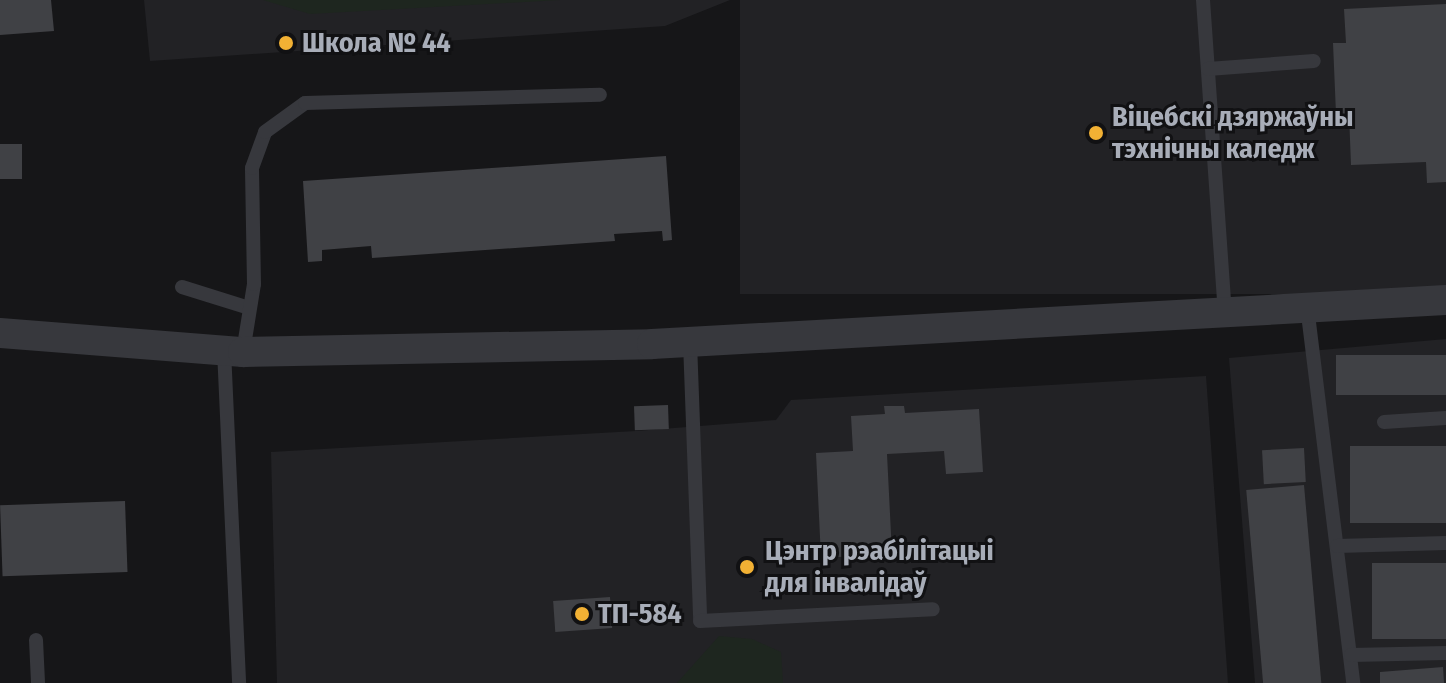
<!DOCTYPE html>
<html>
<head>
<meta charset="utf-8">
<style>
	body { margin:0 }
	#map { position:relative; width:1446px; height:683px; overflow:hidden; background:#161618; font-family:"Fira Sans Condensed",sans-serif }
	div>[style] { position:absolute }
	.built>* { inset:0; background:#222225; transform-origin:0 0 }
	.green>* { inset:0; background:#1e261f }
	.building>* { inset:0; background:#404145; transform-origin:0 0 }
	.service>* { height:14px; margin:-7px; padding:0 7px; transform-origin:7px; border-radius:7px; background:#37383d }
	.minor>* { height:30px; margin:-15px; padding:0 15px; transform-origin:15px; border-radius:15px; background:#37383d }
	.dots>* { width:22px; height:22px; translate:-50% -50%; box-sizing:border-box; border:4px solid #111113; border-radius:50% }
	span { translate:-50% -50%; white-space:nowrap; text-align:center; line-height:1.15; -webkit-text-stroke:6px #111113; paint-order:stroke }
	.poi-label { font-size:28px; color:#a8adb8; font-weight:700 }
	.left { translate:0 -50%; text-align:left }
</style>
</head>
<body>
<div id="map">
	<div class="built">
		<div style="clip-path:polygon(144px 0,730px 0,665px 26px,150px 61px)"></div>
		<div style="left:740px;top:0;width:706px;height:294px"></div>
		<div style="clip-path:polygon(1446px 339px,1446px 683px,1255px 683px,1229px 358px)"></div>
		<div style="clip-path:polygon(1206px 376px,1228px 683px,277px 683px,271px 452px,636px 431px,776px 420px,791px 400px)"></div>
	</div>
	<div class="green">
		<div style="clip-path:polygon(263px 0,560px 0,310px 14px)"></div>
		<div style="clip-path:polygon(719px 636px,752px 639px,781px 652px,783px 683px,677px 683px)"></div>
	</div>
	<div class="building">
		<div style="clip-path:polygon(0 0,51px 0,54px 31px,0 35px)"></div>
		<div style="clip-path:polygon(1446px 4px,1446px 182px,1427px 183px,1426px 162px,1351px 165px,1349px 114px,1336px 114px,1333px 43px,1346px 43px,1344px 9px)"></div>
		<div style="left:0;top:144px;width:22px;height:35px"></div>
		<div style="clip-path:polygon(666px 156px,672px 240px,663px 241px,662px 231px,614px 234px,615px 241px,372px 258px,371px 246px,322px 250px,322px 261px,308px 262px,303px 181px)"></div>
		<div style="left:1446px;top:355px;width:40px;height:110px;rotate:90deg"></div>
		<div style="left:668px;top:405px;width:24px;height:34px;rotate:88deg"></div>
		<div style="clip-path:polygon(884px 406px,904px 406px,905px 413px,979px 409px,983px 472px,946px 474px,944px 451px,887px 454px,892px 554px,821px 558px,816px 453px,853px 451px,851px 416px,885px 414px)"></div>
		<div style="left:1446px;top:446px;width:77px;height:96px;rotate:90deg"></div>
		<div style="left:1304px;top:448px;width:34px;height:42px;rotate:87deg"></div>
		<div style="left:1304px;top:485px;width:199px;height:58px;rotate:85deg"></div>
		<div style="left:125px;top:501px;width:71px;height:125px;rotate:88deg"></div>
		<div style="left:1446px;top:563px;width:76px;height:74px;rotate:90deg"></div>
		<div style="left:610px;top:597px;width:31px;height:57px;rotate:86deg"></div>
		<div style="clip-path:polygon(1443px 667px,1444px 683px,1380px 683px,1380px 672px)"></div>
	</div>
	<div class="service">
		<div style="left:1203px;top:0;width:314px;rotate:86deg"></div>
		<div style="left:1208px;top:69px;width:106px;rotate:-4.3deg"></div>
		<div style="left:182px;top:287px;width:70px;rotate:17.4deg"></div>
		<div style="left:1307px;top:306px;width:380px;rotate:83deg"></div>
		<div style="left:690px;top:342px;width:279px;rotate:87.9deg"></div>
		<div style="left:700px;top:621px;width:233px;rotate:-2.9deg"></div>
		<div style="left:224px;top:350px;width:333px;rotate:87.4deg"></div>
		<div style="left:243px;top:352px;width:69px;rotate:-80.8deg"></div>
		<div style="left:254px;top:284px;width:116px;rotate:-91deg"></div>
		<div style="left:252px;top:168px;width:38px;rotate:-70deg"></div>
		<div style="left:265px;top:132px;width:49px;rotate:-35.9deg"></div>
		<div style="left:305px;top:103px;width:295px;rotate:-1.6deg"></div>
		<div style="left:1384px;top:422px;width:62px;rotate:-3.7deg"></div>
		<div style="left:1337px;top:546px;width:109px;rotate:-1.6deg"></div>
		<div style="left:36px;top:640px;width:43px;rotate:87.3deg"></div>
		<div style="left:1351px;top:655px;width:95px;rotate:-1.2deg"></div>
	</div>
	<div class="minor">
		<div style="left:0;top:333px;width:244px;rotate:4.5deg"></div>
		<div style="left:243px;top:352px;width:409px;rotate:-1.1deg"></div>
		<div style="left:652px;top:344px;width:795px;rotate:-3.17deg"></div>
	</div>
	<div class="dots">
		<div style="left:286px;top:43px;background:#f2b134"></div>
		<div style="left:1096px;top:133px;background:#f2b134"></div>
		<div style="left:747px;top:567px;background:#f2b134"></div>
		<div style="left:582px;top:614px;background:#f2b134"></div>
	</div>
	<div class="poi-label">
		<span class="left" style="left:302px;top:43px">Школа № 44</span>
		<span class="left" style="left:1112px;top:133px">Віцебскі дзяржаўны<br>тэхнічны каледж</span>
		<span class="left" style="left:765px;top:567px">Цэнтр рэабілітацыі<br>для інвалідаў</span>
		<span class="left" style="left:598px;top:614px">ТП-584</span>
	</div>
</div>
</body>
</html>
